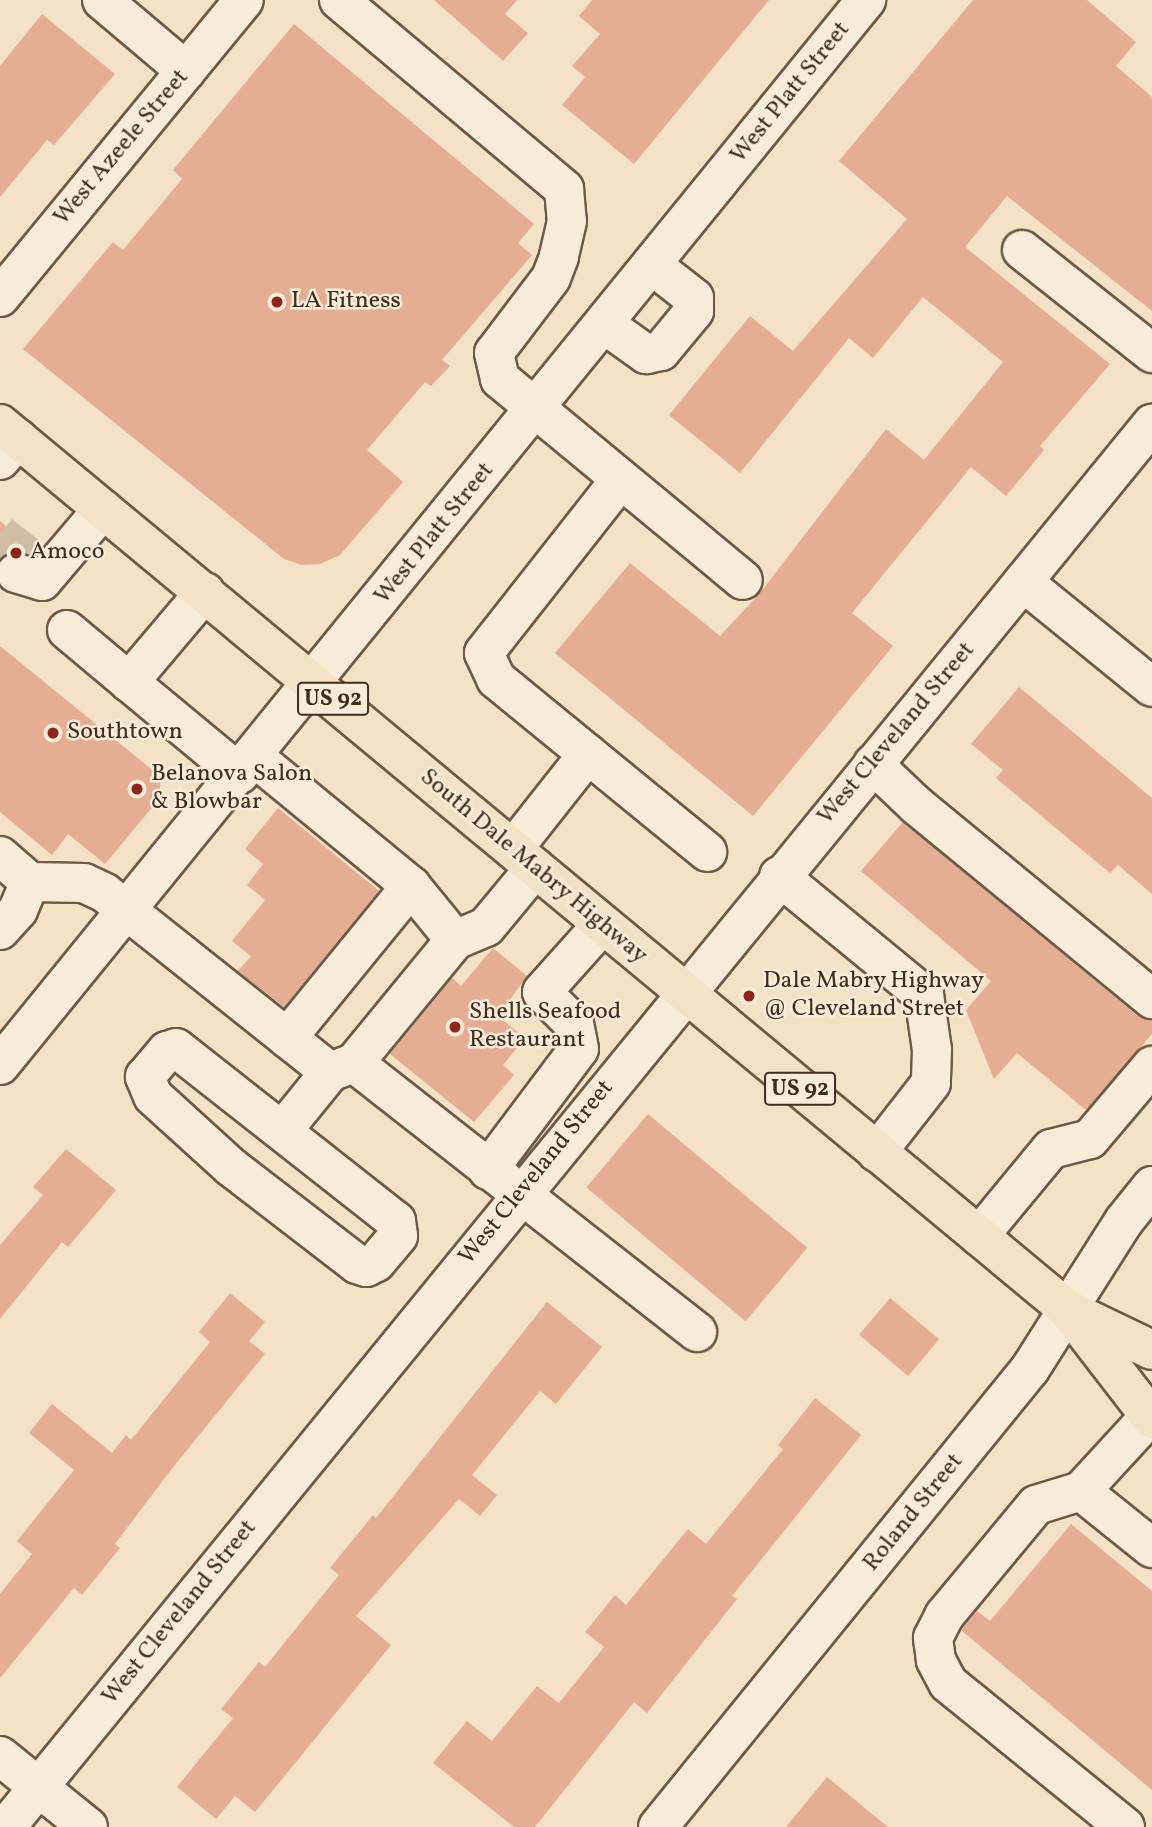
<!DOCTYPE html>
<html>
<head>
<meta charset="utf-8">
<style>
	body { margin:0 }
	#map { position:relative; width:1152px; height:1827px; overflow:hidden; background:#f3e2c6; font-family:Vollkorn,serif }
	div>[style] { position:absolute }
	.building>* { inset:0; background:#e5ad92; transform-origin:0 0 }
	.minor-tunnel>* { height:38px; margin-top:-19px; transform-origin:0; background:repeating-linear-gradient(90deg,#cfbea4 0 38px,transparent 0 57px) }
	.roads { filter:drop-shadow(2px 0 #6d5a46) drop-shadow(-2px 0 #6d5a46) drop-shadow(0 2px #6d5a46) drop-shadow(0 -2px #6d5a46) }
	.minor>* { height:38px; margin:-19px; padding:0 19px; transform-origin:19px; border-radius:19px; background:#f7ecda }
	.major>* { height:38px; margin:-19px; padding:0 19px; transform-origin:19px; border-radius:19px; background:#f3e2c6 }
	.dots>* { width:19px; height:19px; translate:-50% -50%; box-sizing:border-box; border:4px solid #f7ecda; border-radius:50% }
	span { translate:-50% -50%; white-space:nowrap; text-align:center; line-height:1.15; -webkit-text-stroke:5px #f7ecda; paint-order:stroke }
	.shield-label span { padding:2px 5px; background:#f7ecda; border:2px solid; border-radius:5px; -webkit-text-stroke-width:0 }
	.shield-label { font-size:23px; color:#402d1b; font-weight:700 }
	.street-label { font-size:24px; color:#402d1b }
	.poi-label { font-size:24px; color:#402d1b }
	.left { translate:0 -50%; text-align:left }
</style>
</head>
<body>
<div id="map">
	<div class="building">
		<div style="clip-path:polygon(434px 0,517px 0,505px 14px,528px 33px,503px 61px)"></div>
		<div style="clip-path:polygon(592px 0,769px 0,634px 164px,562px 105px,585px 77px,572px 66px,600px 34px,579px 16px)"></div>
		<div style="clip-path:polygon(973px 0,1087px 0,1136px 42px,1116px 66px,1152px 97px,1152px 311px,1007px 196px,965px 247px,1110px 364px,1040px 446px,1044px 450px,1006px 496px,971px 467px,852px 613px,893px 646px,753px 816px,555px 653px,630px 563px,720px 636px,760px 593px,886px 429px,924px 460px,1003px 362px,923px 297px,873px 358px,849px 338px,740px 473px,669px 415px,750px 316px,793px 351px,907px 219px,839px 161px)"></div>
		<div style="clip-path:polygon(42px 14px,115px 74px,54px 145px,47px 140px,0 197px,0 66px)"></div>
		<div style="clip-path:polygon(294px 24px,534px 224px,518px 243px,532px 255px,442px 360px,450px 366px,431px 386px,425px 382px,367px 450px,403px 482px,340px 555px,320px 564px,302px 565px,284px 559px,23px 349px,113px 242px,123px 250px,182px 179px,173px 170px)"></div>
		<div style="clip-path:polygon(0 521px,35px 549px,30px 555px,12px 552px,0 559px)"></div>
		<div style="clip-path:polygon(0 646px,161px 777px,159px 799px,105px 864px,68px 834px,52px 855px,0 812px)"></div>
		<div style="clip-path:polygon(1019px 687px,1152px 798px,1152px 894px,1118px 865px,1110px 873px,1088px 855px,996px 778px,1003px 770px,971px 744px)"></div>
		<div style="clip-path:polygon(278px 808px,379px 891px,284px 1007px,238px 971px,251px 956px,232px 941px,265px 900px,247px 885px,263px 864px,245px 849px)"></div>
		<div style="clip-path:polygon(903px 822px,1138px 1016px,1152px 1021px,1152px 1034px,1086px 1110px,1017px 1053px,994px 1079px,966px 1010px,991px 981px,861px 871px)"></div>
		<div style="clip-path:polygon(493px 948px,527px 976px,498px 1016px,525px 1038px,503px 1065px,514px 1075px,474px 1122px,390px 1054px,452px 978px,461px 986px)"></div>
		<div style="left:648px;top:1114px;width:208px;height:96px;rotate:40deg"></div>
		<div style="clip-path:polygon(66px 1149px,116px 1190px,68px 1247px,62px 1242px,0 1319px,0 1245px,43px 1195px,33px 1187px)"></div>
		<div style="clip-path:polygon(230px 1293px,265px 1322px,249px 1341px,265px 1354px,170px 1471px,115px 1544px,120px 1548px,82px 1595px,74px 1588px,0 1678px,0 1594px,32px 1554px,17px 1541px,74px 1470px,29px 1433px,52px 1404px,112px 1453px,126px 1435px,131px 1440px,210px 1342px,199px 1332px)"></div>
		<div style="left:890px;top:1298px;width:64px;height:48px;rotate:40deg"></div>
		<div style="clip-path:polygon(547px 1302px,602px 1347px,556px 1404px,540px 1391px,472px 1475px,497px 1495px,480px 1516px,459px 1499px,356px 1616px,391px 1645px,292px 1767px,255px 1812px,235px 1796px,216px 1819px,177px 1787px,233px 1718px,221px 1709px,259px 1662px,265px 1667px,339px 1575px,330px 1568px,373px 1515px,376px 1518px)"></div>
		<div style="clip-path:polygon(815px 1398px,861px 1435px,732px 1596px,737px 1599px,647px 1713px,634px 1702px,535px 1827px,514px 1827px,433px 1763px,467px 1721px,492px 1741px,537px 1686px,559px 1703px,604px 1647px,585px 1632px,615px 1595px,626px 1605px,688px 1529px,706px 1544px,783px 1449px,778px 1445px)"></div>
		<div style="clip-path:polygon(1071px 1524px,1152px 1591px,1152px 1790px,961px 1630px,977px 1611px,990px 1621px)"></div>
		<div style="clip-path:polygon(827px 1777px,888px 1827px,786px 1827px)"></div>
	</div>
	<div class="minor-tunnel">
		<div style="left:0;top:534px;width:37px;rotate:38deg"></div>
	</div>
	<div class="roads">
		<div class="minor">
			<div style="left:102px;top:0;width:110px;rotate:40.2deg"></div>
			<div style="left:339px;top:0;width:294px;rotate:40deg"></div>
			<div style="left:564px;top:189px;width:32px;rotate:85deg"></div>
			<div style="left:567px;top:221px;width:37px;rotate:103deg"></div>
			<div style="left:559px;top:257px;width:22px;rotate:111deg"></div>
			<div style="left:551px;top:278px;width:94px;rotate:127.2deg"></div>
			<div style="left:494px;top:353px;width:27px;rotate:77deg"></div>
			<div style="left:500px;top:379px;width:315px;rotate:39.6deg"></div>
			<div style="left:1022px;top:250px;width:166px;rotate:38.4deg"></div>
			<div style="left:0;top:297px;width:384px;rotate:-50.6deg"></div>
			<div style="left:604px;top:324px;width:52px;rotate:35.5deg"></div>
			<div style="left:646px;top:354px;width:15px;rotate:-11deg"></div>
			<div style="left:661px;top:351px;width:52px;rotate:-50.5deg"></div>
			<div style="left:694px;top:311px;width:13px;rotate:-90deg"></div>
			<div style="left:694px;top:298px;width:53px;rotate:-141.8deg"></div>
			<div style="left:0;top:460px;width:28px;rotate:-49deg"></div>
			<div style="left:620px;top:480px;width:220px;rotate:128.2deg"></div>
			<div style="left:484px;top:653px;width:29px;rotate:65deg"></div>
			<div style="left:496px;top:679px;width:273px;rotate:39.3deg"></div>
			<div style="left:16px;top:573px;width:27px;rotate:17deg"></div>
			<div style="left:42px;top:581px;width:94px;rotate:-49.7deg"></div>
			<div style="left:1023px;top:582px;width:166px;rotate:39.1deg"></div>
			<div style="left:205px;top:592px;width:118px;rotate:130.2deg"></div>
			<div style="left:129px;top:682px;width:144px;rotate:39.7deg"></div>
			<div style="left:67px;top:630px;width:81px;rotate:40deg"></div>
			<div style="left:254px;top:757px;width:203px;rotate:39.4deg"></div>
			<div style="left:411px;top:886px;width:70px;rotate:50.8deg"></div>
			<div style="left:873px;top:764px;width:59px;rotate:43.6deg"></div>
			<div style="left:916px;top:805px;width:306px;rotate:39.4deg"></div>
			<div style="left:513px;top:849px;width:121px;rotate:-51.7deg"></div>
			<div style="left:0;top:856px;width:40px;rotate:41deg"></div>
			<div style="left:30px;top:882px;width:54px;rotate:1.1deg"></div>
			<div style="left:84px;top:883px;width:23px;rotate:25deg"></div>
			<div style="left:105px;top:893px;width:288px;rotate:38.5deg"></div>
			<div style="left:330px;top:1072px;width:26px;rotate:-21deg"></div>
			<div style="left:354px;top:1063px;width:436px;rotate:38.1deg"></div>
			<div style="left:779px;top:876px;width:188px;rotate:39.4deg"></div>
			<div style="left:924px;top:995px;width:56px;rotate:81.7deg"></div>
			<div style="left:932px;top:1050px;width:33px;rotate:92deg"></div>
			<div style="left:931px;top:1083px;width:88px;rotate:128deg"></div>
			<div style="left:0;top:930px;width:27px;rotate:-48deg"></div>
			<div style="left:18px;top:910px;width:30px;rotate:-67deg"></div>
			<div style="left:287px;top:1038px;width:196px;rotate:-50.8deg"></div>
			<div style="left:176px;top:1048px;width:280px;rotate:38.2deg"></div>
			<div style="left:396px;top:1221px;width:15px;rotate:82deg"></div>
			<div style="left:398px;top:1236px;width:34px;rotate:130deg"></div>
			<div style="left:376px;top:1262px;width:11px;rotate:153deg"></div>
			<div style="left:366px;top:1267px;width:9px;rotate:-162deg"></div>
			<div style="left:357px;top:1264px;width:159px;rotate:-142.4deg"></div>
			<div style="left:231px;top:1167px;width:105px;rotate:-137.7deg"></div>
			<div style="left:153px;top:1096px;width:21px;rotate:-113deg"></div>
			<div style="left:145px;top:1077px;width:34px;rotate:-50deg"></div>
			<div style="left:167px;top:1051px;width:9px;rotate:-18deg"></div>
			<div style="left:354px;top:1063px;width:159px;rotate:-50.6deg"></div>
			<div style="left:455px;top:940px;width:34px;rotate:-23deg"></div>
			<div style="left:486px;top:927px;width:77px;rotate:-50.3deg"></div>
			<div style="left:0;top:1065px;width:1373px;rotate:-50.88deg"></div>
			<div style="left:283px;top:1130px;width:75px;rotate:-51deg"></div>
			<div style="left:488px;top:1170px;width:151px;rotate:-53.1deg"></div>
			<div style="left:579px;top:1049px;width:25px;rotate:-101deg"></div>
			<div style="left:574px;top:1024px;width:45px;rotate:-135deg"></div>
			<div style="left:542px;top:992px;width:90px;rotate:-48.2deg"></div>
			<div style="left:979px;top:1236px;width:113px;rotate:-50.4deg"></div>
			<div style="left:1051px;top:1149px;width:40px;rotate:-14.4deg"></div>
			<div style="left:1090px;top:1139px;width:96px;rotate:-49.7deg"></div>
			<div style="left:1081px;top:1491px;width:91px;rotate:38.8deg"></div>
			<div style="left:0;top:1756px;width:113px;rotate:38.9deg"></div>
			<div style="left:6px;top:1827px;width:1812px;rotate:-50.76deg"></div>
			<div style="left:658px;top:1827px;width:590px;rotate:-50.92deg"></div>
			<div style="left:1030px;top:1369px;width:175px;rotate:-57.6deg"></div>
			<div style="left:1124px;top:1221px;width:45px;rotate:-51.3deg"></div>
			<div style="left:1125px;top:1827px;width:228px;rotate:-140.9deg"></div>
			<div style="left:948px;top:1683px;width:26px;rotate:-118deg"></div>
			<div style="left:936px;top:1660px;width:22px;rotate:-98deg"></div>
			<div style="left:933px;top:1638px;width:25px;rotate:-63deg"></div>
			<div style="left:944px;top:1616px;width:144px;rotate:-50.3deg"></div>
			<div style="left:1036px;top:1505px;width:47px;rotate:-17.3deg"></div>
			<div style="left:1081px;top:1491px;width:100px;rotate:-47.4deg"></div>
		</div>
		<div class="major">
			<div style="left:0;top:424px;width:1386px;rotate:39.67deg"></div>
			<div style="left:1067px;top:1309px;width:139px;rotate:52.3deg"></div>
			<div style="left:1075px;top:1313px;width:85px;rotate:25.7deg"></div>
		</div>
	</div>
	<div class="dots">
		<div style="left:277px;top:302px;background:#8f2418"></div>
		<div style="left:16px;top:553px;background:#8f2418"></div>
		<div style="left:53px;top:733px;background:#8f2418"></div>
		<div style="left:137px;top:789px;background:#8f2418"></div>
		<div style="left:749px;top:996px;background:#8f2418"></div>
		<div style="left:455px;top:1027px;background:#8f2418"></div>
	</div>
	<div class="shield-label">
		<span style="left:333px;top:699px">US 92</span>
		<span style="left:800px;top:1089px">US 92</span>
	</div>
	<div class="street-label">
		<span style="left:791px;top:93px;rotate:-51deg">West Platt Street</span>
		<span style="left:122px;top:148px;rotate:-50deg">West Azeele Street</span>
		<span style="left:435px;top:534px;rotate:-51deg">West Platt Street</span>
		<span style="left:897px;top:734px;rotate:-50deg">West Cleveland Street</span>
		<span style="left:533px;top:867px;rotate:40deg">South Dale Mabry Highway</span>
		<span style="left:537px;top:1173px;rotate:-51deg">West Cleveland Street</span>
		<span style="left:914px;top:1513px;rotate:-51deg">Roland Street</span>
		<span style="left:180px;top:1613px;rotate:-51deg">West Cleveland Street</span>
	</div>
	<div class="poi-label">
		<span class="left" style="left:291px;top:302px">LA Fitness</span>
		<span class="left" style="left:30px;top:553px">Amoco</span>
		<span class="left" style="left:67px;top:733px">Southtown</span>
		<span class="left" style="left:151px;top:789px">Belanova Salon<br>&amp; Blowbar</span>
		<span class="left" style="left:763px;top:996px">Dale Mabry Highway<br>@ Cleveland Street</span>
		<span class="left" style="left:469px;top:1027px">Shells Seafood<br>Restaurant</span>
	</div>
</div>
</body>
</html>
